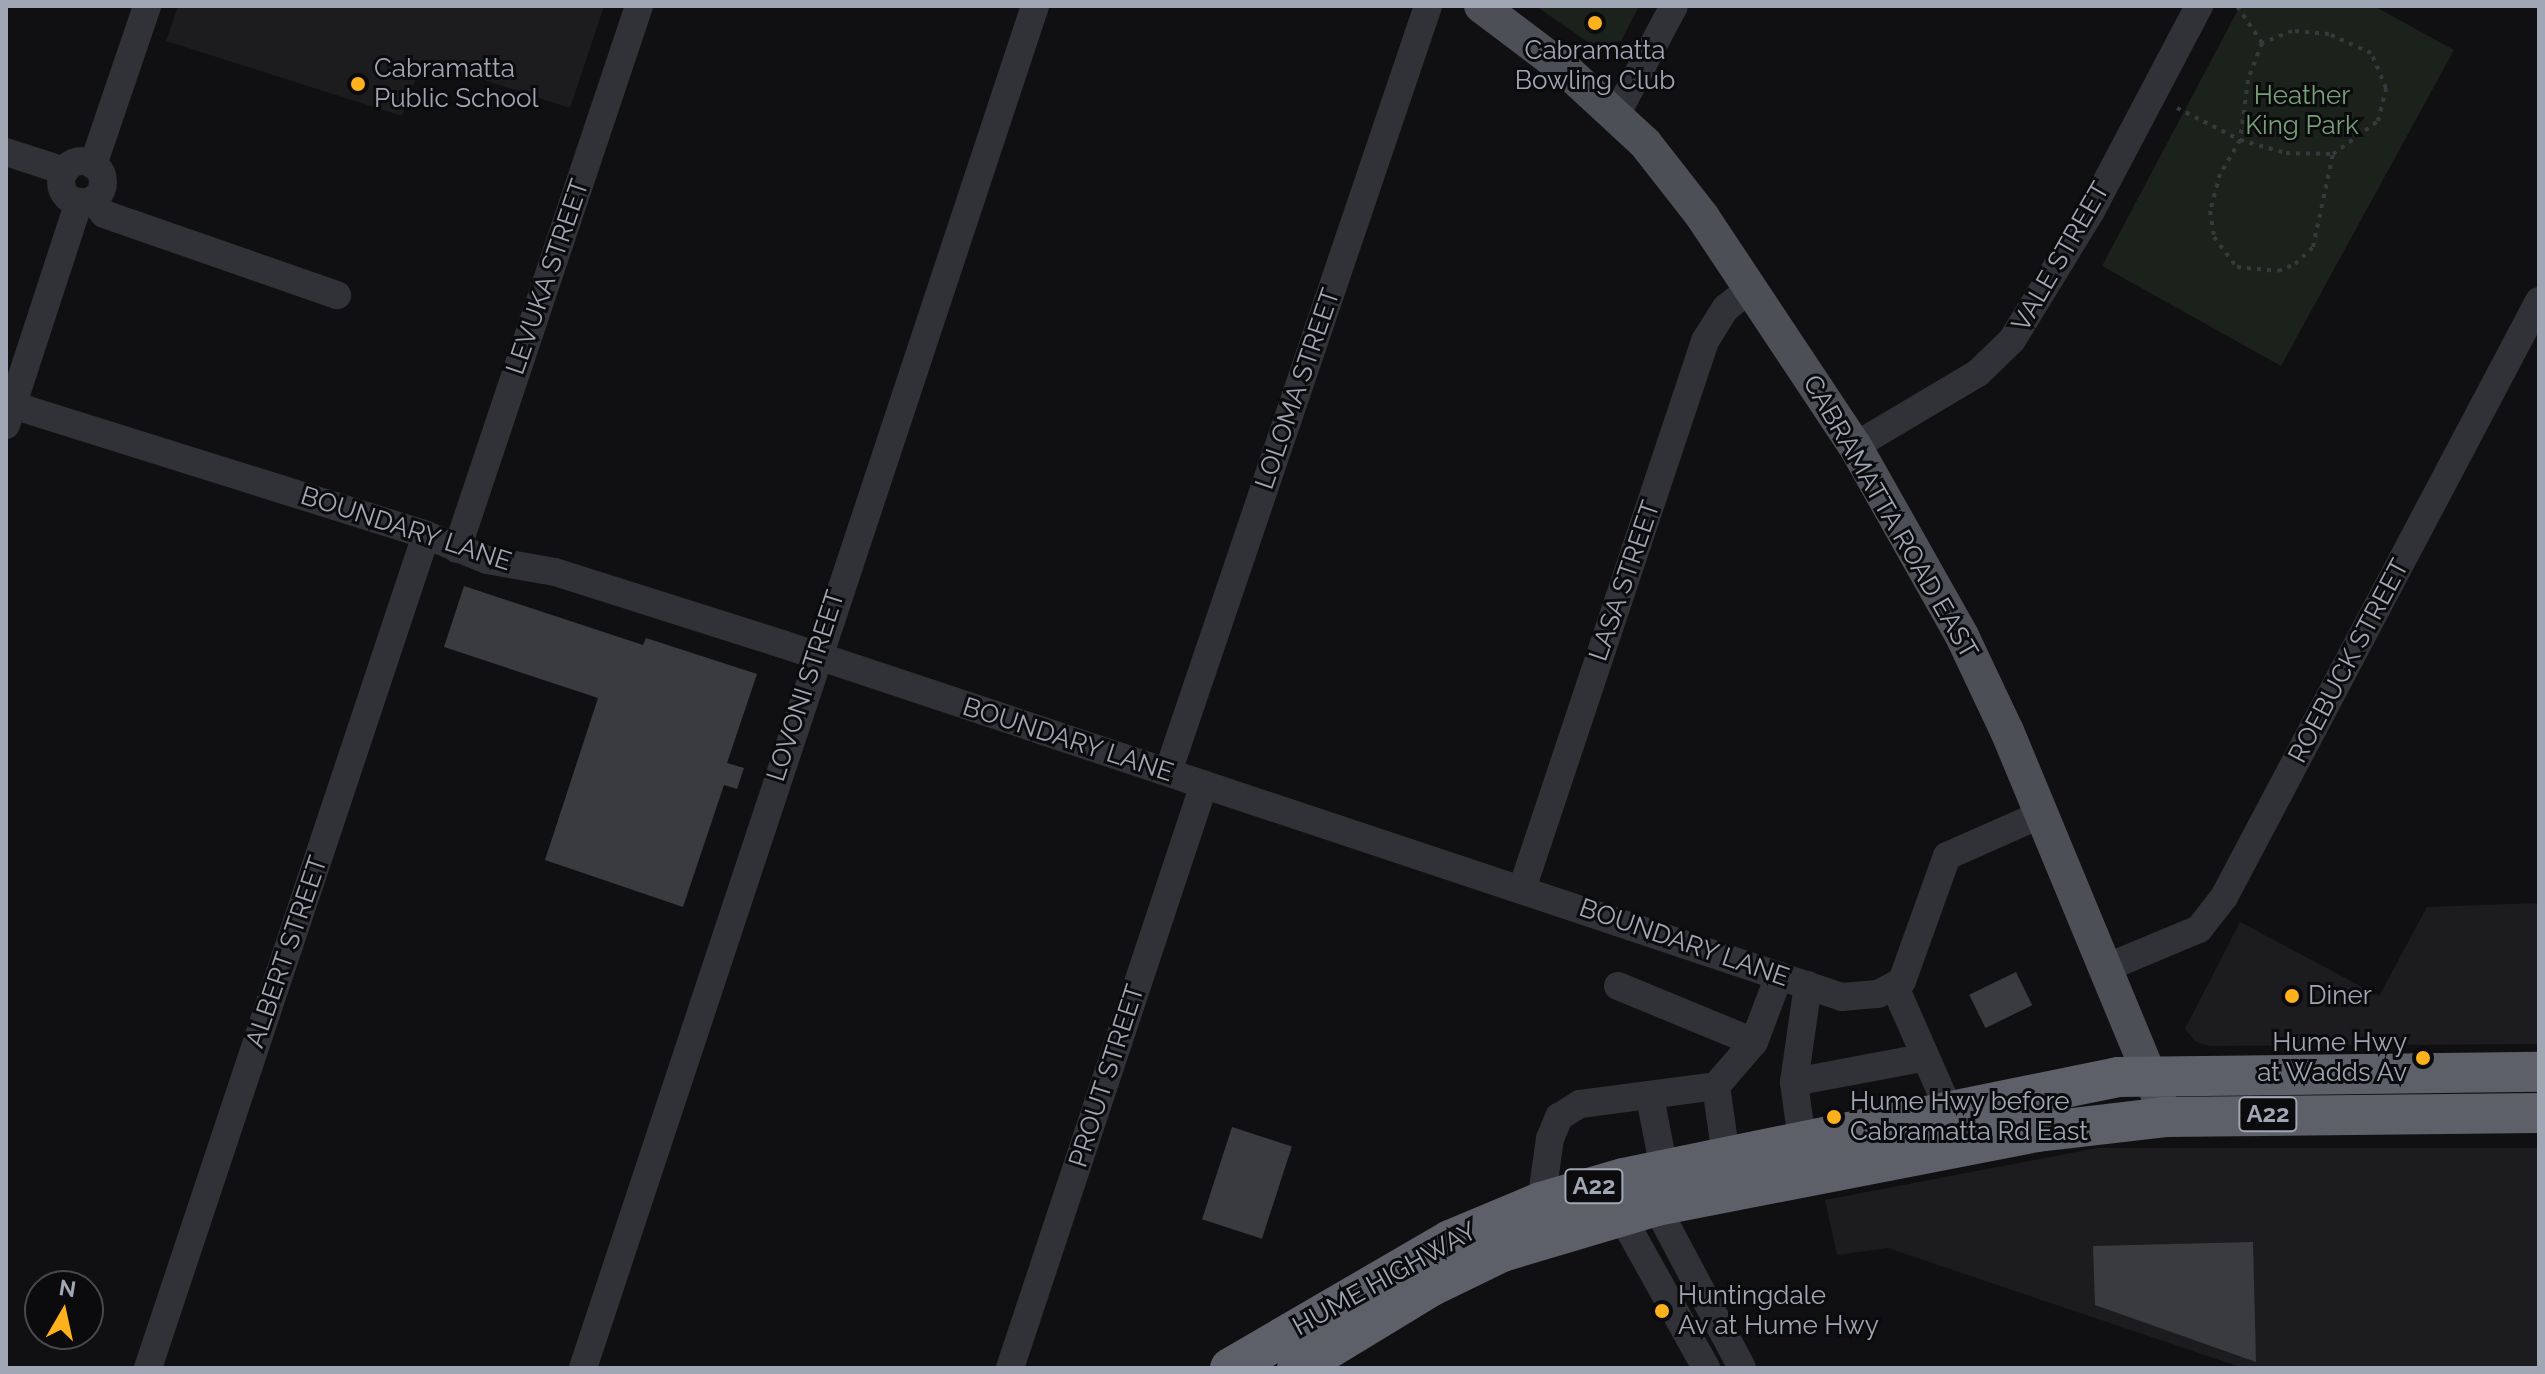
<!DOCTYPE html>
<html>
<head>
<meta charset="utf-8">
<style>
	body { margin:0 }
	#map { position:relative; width:2545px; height:1374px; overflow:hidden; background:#101012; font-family:Raleway,sans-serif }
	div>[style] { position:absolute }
	.built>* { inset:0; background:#1c1c1f }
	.green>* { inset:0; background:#1a221b }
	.building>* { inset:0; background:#3a3b3f; transform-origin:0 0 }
	.path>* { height:4px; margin-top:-2px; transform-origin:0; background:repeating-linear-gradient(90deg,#37393e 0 4px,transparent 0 10px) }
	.minor>* { height:28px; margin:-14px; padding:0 14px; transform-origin:14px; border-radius:14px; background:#313237 }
	.minor>.ring { margin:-14px; padding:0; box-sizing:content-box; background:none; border:28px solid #313237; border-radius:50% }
	.major>* { height:34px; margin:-17px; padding:0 17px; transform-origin:17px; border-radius:17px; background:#4d4f56 }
	.highway>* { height:40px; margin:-20px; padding:0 20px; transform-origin:20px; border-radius:20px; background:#5d6068 }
	.dots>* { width:22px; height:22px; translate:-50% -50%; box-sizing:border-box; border:4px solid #0b0b0d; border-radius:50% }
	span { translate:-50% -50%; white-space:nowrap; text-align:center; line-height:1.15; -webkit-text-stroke:6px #0b0b0d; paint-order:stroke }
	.shield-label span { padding:2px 6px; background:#0b0b0d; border:2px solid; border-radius:6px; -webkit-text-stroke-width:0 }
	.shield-label { font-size:24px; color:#a0a6b3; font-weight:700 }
	.poi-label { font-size:26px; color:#a0a6b3 }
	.left { translate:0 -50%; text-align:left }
	.right { translate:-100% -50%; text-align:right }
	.park-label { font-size:26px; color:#76a078 }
	.street-label { font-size:26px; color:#a0a6b3 }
	.frame { position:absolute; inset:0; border:8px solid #a0a6b3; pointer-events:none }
	.north { position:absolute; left:24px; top:1270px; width:80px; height:80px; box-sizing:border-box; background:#0b0b0d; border:2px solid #47494f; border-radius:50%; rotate:9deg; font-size:22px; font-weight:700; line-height:32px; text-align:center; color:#a0a6b3 }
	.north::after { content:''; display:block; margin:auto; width:28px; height:36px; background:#fcb11d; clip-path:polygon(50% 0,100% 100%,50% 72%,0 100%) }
</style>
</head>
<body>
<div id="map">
	<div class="built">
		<div style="clip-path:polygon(178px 6px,604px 6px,570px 108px,423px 60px,402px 116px,166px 41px)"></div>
		<div style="clip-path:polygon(2539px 903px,2539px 1044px,2210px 1046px,2196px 1042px,2185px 1029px,2240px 922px,2379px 996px,2427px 907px)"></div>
		<div style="clip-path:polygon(2097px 1148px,2539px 1148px,2539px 1368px,2243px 1368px,1888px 1248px,1837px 1255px,1825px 1200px)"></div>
	</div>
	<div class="green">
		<div style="clip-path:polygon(1536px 6px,1639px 6px,1621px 41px,1595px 47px)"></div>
		<div style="clip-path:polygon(2240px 6px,2374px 6px,2454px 50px,2281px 366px,2102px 266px)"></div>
	</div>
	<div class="building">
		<div style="clip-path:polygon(464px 586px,643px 645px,646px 638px,757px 674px,727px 763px,744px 768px,737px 789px,724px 785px,683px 907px,545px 860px,598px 698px,444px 647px)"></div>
		<div style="left:2016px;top:972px;width:37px;height:52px;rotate:64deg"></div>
		<div style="left:1232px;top:1127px;width:63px;height:97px;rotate:18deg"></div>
		<div style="clip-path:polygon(2253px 1242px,2256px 1362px,2095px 1305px,2093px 1246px)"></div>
	</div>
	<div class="path">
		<div style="left:2262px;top:43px;width:40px;rotate:111deg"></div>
		<div style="left:2248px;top:80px;width:61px;rotate:97.6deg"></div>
		<div style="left:2240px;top:140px;width:39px;rotate:120deg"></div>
		<div style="left:2220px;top:174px;width:38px;rotate:105deg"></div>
		<div style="left:2210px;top:211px;width:26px;rotate:81deg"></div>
		<div style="left:2214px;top:237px;width:38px;rotate:53deg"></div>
		<div style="left:2237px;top:267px;width:41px;rotate:5.6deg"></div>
		<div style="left:2278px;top:271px;width:18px;rotate:-22deg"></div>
		<div style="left:2295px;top:264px;width:25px;rotate:-43deg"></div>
		<div style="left:2313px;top:247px;width:95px;rotate:-77.9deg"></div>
		<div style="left:2177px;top:108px;width:71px;rotate:26.9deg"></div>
		<div style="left:2240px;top:140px;width:48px;rotate:15.8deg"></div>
		<div style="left:2286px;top:153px;width:47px;rotate:1.2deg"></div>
		<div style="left:2333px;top:154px;width:56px;rotate:-36.3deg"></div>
		<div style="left:2378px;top:121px;width:34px;rotate:-76deg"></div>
		<div style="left:2386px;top:88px;width:38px;rotate:-113deg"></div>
		<div style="left:2371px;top:53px;width:46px;rotate:-155.7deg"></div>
		<div style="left:2329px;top:34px;width:37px;rotate:-175deg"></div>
		<div style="left:2292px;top:31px;width:32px;rotate:158deg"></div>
		<div style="left:2262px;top:43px;width:45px;rotate:-124deg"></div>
	</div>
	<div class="minor">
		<div style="left:1616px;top:115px;width:123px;rotate:-62deg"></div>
		<div style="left:6px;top:152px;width:62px;rotate:17.9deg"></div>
		<div class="ring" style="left:61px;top:161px;width:14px;height:14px"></div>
		<div style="left:93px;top:165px;width:168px;rotate:-71.2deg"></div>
		<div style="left:92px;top:200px;width:18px;rotate:49deg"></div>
		<div style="left:104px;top:214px;width:247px;rotate:19.2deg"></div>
		<div style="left:6px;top:403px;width:440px;rotate:17.4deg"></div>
		<div style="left:426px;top:535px;width:66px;rotate:22.3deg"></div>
		<div style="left:487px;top:560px;width:69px;rotate:10deg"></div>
		<div style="left:555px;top:572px;width:238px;rotate:17.6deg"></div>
		<div style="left:782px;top:644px;width:1117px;rotate:18.42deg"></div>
		<div style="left:1842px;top:997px;width:36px;rotate:-5deg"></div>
		<div style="left:1878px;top:994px;width:27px;rotate:-28deg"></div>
		<div style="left:1902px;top:981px;width:133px;rotate:-70.2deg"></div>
		<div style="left:1947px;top:856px;width:104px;rotate:-23.9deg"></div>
		<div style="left:6px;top:425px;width:235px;rotate:-71.9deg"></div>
		<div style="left:1855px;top:446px;width:143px;rotate:-30.7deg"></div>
		<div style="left:1978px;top:373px;width:47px;rotate:-44.1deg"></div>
		<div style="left:2012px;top:340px;width:151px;rotate:-58.5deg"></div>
		<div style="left:2091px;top:211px;width:232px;rotate:-62.2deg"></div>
		<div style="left:457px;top:549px;width:573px;rotate:-71.47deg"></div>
		<div style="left:1168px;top:772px;width:809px;rotate:-71.25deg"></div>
		<div style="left:1522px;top:889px;width:578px;rotate:-71.53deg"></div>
		<div style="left:1705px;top:341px;width:39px;rotate:-58deg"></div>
		<div style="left:1726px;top:308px;width:32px;rotate:-39deg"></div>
		<div style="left:2108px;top:967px;width:99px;rotate:-22.7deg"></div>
		<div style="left:2199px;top:929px;width:41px;rotate:-52deg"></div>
		<div style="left:2224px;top:897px;width:674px;rotate:-62.14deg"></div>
		<div style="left:1618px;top:986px;width:147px;rotate:22.4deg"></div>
		<div style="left:1895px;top:987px;width:134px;rotate:66.3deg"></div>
		<div style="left:1794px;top:1082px;width:130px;rotate:-10.6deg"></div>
		<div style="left:1716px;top:1086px;width:71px;rotate:81.9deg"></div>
		<div style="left:1650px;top:1097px;width:73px;rotate:79deg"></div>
		<div style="left:1802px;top:1140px;width:59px;rotate:-97.9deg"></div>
		<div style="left:1794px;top:1082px;width:98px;rotate:-81.8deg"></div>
		<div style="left:1541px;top:1202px;width:64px;rotate:-81.9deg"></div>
		<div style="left:1550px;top:1139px;width:24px;rotate:-68deg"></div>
		<div style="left:1559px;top:1117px;width:25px;rotate:-32deg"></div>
		<div style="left:1580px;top:1104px;width:137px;rotate:-7.5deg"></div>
		<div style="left:1716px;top:1086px;width:58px;rotate:-49.2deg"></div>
		<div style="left:1754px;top:1042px;width:71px;rotate:-69.3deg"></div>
		<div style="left:1656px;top:1206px;width:183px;rotate:62deg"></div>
		<div style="left:1621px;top:1215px;width:175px;rotate:60.9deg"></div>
		<div style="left:148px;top:1368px;width:878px;rotate:-71.54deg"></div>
		<div style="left:583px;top:1368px;width:1435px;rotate:-71.64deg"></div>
		<div style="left:1010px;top:1368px;width:615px;rotate:-71.62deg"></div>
	</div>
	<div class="major">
		<div style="left:1481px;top:6px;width:108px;rotate:37.1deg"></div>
		<div style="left:1567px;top:71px;width:106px;rotate:42.7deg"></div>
		<div style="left:1645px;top:143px;width:93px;rotate:52deg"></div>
		<div style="left:1702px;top:216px;width:276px;rotate:56.4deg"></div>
		<div style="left:1855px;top:446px;width:218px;rotate:60.6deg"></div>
		<div style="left:1962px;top:636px;width:105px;rotate:64.7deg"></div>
		<div style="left:2007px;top:731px;width:397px;rotate:67.5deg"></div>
	</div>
	<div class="highway">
		<div style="left:1230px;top:1368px;width:255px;rotate:-30.2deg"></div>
		<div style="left:1450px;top:1240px;width:99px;rotate:-22.7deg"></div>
		<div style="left:1541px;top:1202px;width:85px;rotate:-16.3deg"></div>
		<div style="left:1623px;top:1178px;width:505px;rotate:-11.53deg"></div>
		<div style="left:2118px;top:1077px;width:421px;rotate:-0.7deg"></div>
		<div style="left:1297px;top:1368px;width:158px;rotate:-31.3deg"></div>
		<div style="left:1432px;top:1286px;width:78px;rotate:-25.9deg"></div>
		<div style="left:1502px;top:1252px;width:161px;rotate:-16.6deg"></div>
		<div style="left:1656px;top:1206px;width:389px;rotate:-11deg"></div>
		<div style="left:2038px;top:1132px;width:128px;rotate:-6.7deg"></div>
		<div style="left:2165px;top:1117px;width:374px;rotate:-0.6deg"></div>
	</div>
	<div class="dots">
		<div style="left:1595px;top:23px;background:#fcb11d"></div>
		<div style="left:358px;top:84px;background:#fcb11d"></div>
		<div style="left:2292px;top:996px;background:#fcb11d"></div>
		<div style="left:2423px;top:1058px;background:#fcb11d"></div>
		<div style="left:1834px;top:1117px;background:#fcb11d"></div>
		<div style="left:1662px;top:1311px;background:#fcb11d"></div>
	</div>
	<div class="shield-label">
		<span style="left:2268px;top:1114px">A22</span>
		<span style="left:1594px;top:1186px">A22</span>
	</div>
	<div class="poi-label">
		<span style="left:1595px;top:66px">Cabramatta<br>Bowling Club</span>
		<span class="left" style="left:374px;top:84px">Cabramatta<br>Public School</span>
		<span class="left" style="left:2308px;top:996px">Diner</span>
		<span class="right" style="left:2407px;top:1058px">Hume Hwy<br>at Wadds Av</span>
		<span class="left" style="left:1850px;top:1117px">Hume Hwy before<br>Cabramatta Rd East</span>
		<span class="left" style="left:1678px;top:1311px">Huntingdale<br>Av at Hume Hwy</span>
	</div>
	<div class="park-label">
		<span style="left:2302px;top:111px">Heather<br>King Park</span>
	</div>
	<div class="street-label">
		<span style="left:2061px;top:257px;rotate:-60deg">VALE STREET</span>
		<span style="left:548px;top:277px;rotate:-71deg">LEVUKA STREET</span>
		<span style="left:1298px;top:389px;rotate:-71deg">LOLOMA STREET</span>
		<span style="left:1890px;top:517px;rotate:60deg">CABRAMATTA ROAD EAST</span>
		<span style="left:406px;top:529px;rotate:18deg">BOUNDARY LANE</span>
		<span style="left:1625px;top:581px;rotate:-71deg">LASA STREET</span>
		<span style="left:2349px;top:661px;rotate:-62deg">ROEBUCK STREET</span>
		<span style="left:806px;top:686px;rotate:-72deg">LOVONI STREET</span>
		<span style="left:1068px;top:740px;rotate:18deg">BOUNDARY LANE</span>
		<span style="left:1684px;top:943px;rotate:19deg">BOUNDARY LANE</span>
		<span style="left:287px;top:952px;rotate:-71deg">ALBERT STREET</span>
		<span style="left:1107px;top:1076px;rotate:-72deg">PROUT STREET</span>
		<span style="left:1385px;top:1279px;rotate:-29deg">HUME HIGHWAY</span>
	</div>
	<div class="frame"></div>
	<div class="north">N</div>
</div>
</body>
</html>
